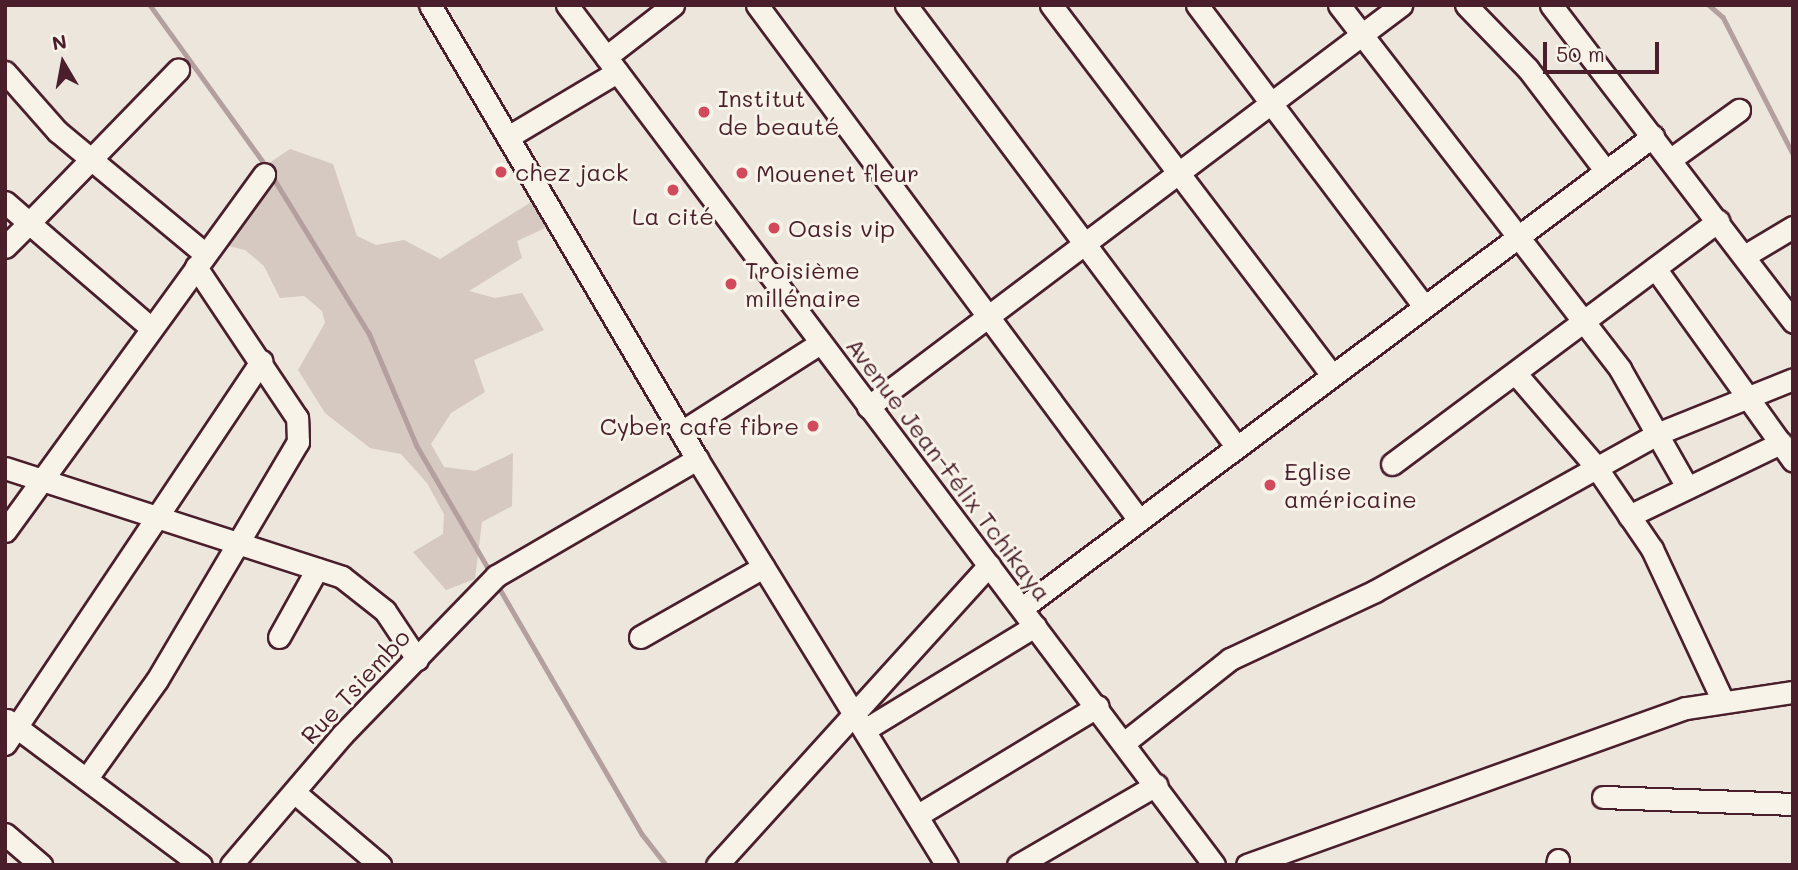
<!DOCTYPE html>
<html>
<head>
<meta charset="utf-8">
<style>
	body { margin:0 }
	#map { position:relative; width:1798px; height:870px; overflow:hidden; background:#ece6dd; font-family:Mali,sans-serif }
	div>[style] { position:absolute }
	.green>* { inset:0; background:#d5c9c2 }
	.stream>* { height:4.5px; margin:-2.25px; padding:0 2.25px; transform-origin:2.25px; border-radius:2.25px; background:#b39f9d }
	.roads { filter:drop-shadow(2px 0 #4a1f2b) drop-shadow(-2px 0 #4a1f2b) drop-shadow(0 2px #4a1f2b) drop-shadow(0 -2px #4a1f2b) }
	.minor>* { height:21px; margin:-10.5px; padding:0 10.5px; transform-origin:10.5px; border-radius:10.5px; background:#f7f3e8 }
	.dots>* { width:19px; height:19px; translate:-50% -50%; box-sizing:border-box; border:4px solid #f7f3e8; border-radius:50% }
	span { translate:-50% -50%; white-space:nowrap; text-align:center; line-height:1.15; -webkit-text-stroke:6px #f7f3e8; paint-order:stroke }
	.poi-label { font-size:24px; color:#4a1f2b }
	.left { translate:0 -50%; text-align:left }
	.right { translate:-100% -50%; text-align:right }
	.street-label { font-size:24px; color:#4a1f2b }
	.frame { position:absolute; inset:0; border:7px solid #4a1f2b; pointer-events:none }
	.north { position:absolute; left:28px; top:28px; width:70px; height:70px; -webkit-text-stroke:5px #f7f3e8; paint-order:stroke; rotate:350deg; font-size:19px; font-weight:700; line-height:28px; text-align:center; color:#4a1f2b }
	.north::after { content:''; display:block; margin:auto; width:24px; height:32px; background:#4a1f2b; clip-path:polygon(50% 0,100% 100%,50% 72%,0 100%) }
	.scale { position:absolute; left:1543px; top:42px; width:116px; height:32px; box-sizing:border-box; border:4px solid #4a1f2b; border-top:0; padding-left:9px; font-size:21px; line-height:24px; white-space:nowrap; color:#4a1f2b; -webkit-text-stroke:5px #f7f3e8; paint-order:stroke }
</style>
</head>
<body>
<div id="map">
	<div class="green">
		<div style="clip-path:polygon(290px 149px,333px 164px,357px 236px,376px 245px,404px 240px,440px 259px,541px 196px,556px 223px,517px 241px,522px 258px,469px 291px,495px 298px,522px 293px,544px 330px,474px 360px,485px 392px,451px 413px,431px 444px,444px 467px,475px 471px,513px 453px,512px 506px,482px 522px,475px 579px,446px 590px,413px 552px,443px 534px,444px 514px,427px 483px,401px 454px,370px 448px,325px 413px,298px 370px,325px 323px,322px 311px,304px 296px,280px 298px,264px 266px,245px 250px,212px 242px,259px 170px)"></div>
	</div>
	<div class="stream">
		<div style="left:150px;top:5px;width:200px;rotate:54.2deg"></div>
		<div style="left:1709px;top:5px;width:18px;rotate:41deg"></div>
		<div style="left:1723px;top:17px;width:154px;rotate:62.9deg"></div>
		<div style="left:271px;top:174px;width:187px;rotate:58.4deg"></div>
		<div style="left:369px;top:333px;width:123px;rotate:67deg"></div>
		<div style="left:417px;top:446px;width:147px;rotate:59.8deg"></div>
		<div style="left:497px;top:584px;width:289px;rotate:59.9deg"></div>
		<div style="left:642px;top:834px;width:39px;rotate:52deg"></div>
	</div>
	<div class="roads">
		<div class="minor">
			<div style="left:430px;top:5px;width:527px;rotate:59.54deg"></div>
			<div style="left:697px;top:459px;width:477px;rotate:58.4deg"></div>
			<div style="left:567px;top:5px;width:1076px;rotate:53.04deg"></div>
			<div style="left:757px;top:5px;width:641px;rotate:53.43deg"></div>
			<div style="left:906px;top:5px;width:551px;rotate:53.19deg"></div>
			<div style="left:1051px;top:5px;width:463px;rotate:52.8deg"></div>
			<div style="left:1197px;top:5px;width:377px;rotate:53deg"></div>
			<div style="left:1339px;top:5px;width:460px;rotate:52.3deg"></div>
			<div style="left:1620px;top:369px;width:133px;rotate:60.4deg"></div>
			<div style="left:1466px;top:5px;width:89px;rotate:45.9deg"></div>
			<div style="left:1528px;top:69px;width:127px;rotate:52.7deg"></div>
			<div style="left:1551px;top:5px;width:399px;rotate:52.6deg"></div>
			<div style="left:606px;top:57px;width:85px;rotate:-37.8deg"></div>
			<div style="left:5px;top:72px;width:79px;rotate:48.6deg"></div>
			<div style="left:57px;top:131px;width:192px;rotate:39.7deg"></div>
			<div style="left:508px;top:137px;width:127px;rotate:-30.8deg"></div>
			<div style="left:1671px;top:159px;width:84px;rotate:-35.8deg"></div>
			<div style="left:5px;top:202px;width:32px;rotate:41deg"></div>
			<div style="left:29px;top:223px;width:214px;rotate:-45.8deg"></div>
			<div style="left:5px;top:247px;width:34px;rotate:-45deg"></div>
			<div style="left:29px;top:223px;width:160px;rotate:40.7deg"></div>
			<div style="left:1746px;top:255px;width:55px;rotate:-30.8deg"></div>
			<div style="left:1655px;top:268px;width:237px;rotate:54.4deg"></div>
			<div style="left:1517px;top:375px;width:121px;rotate:49.3deg"></div>
			<div style="left:1596px;top:467px;width:99px;rotate:55.7deg"></div>
			<div style="left:1652px;top:549px;width:166px;rotate:65deg"></div>
			<div style="left:868px;top:407px;width:668px;rotate:-37.02deg"></div>
			<div style="left:681px;top:432px;width:165px;rotate:-32.6deg"></div>
			<div style="left:1392px;top:464px;width:407px;rotate:-36.7deg"></div>
			<div style="left:5px;top:468px;width:354px;rotate:17.9deg"></div>
			<div style="left:342px;top:577px;width:55px;rotate:38.3deg"></div>
			<div style="left:385px;top:611px;width:58px;rotate:56.3deg"></div>
			<div style="left:1629px;top:516px;width:169px;rotate:-25.7deg"></div>
			<div style="left:5px;top:531px;width:441px;rotate:-54deg"></div>
			<div style="left:1022px;top:608px;width:788px;rotate:-36.8deg"></div>
			<div style="left:279px;top:637px;width:78px;rotate:-60.8deg"></div>
			<div style="left:640px;top:637px;width:142px;rotate:-29.6deg"></div>
			<div style="left:7px;top:720px;width:242px;rotate:36.8deg"></div>
			<div style="left:866px;top:729px;width:198px;rotate:-31.4deg"></div>
			<div style="left:1125px;top:742px;width:134px;rotate:-38.3deg"></div>
			<div style="left:1230px;top:659px;width:160px;rotate:-25.1deg"></div>
			<div style="left:1375px;top:591px;width:325px;rotate:-29.1deg"></div>
			<div style="left:1659px;top:433px;width:144px;rotate:-21.9deg"></div>
			<div style="left:5px;top:744px;width:461px;rotate:-56.2deg"></div>
			<div style="left:87px;top:778px;width:120px;rotate:-54.5deg"></div>
			<div style="left:157px;top:680px;width:277px;rotate:-59.4deg"></div>
			<div style="left:298px;top:442px;width:24px;rotate:-92deg"></div>
			<div style="left:297px;top:418px;width:182px;rotate:-123.8deg"></div>
			<div style="left:294px;top:792px;width:113px;rotate:40.3deg"></div>
			<div style="left:1603px;top:797px;width:190px;rotate:2.1deg"></div>
			<div style="left:918px;top:815px;width:210px;rotate:-31.2deg"></div>
			<div style="left:5px;top:834px;width:48px;rotate:40.7deg"></div>
			<div style="left:231px;top:865px;width:172px;rotate:-49.5deg"></div>
			<div style="left:343px;top:734px;width:220px;rotate:-45.9deg"></div>
			<div style="left:496px;top:576px;width:233px;rotate:-30.2deg"></div>
			<div style="left:717px;top:865px;width:405px;rotate:-47.8deg"></div>
			<div style="left:1018px;top:865px;width:160px;rotate:-30.1deg"></div>
			<div style="left:1247px;top:865px;width:466px;rotate:-19.7deg"></div>
			<div style="left:1686px;top:708px;width:108px;rotate:-8.5deg"></div>
			<div style="left:1557px;top:865px;width:5px;rotate:-79deg"></div>
		</div>
	</div>
	<div class="dots">
		<div style="left:704px;top:112px;background:#d1495b"></div>
		<div style="left:501px;top:172px;background:#d1495b"></div>
		<div style="left:742px;top:173px;background:#d1495b"></div>
		<div style="left:673px;top:190px;background:#d1495b"></div>
		<div style="left:774px;top:228px;background:#d1495b"></div>
		<div style="left:731px;top:284px;background:#d1495b"></div>
		<div style="left:813px;top:426px;background:#d1495b"></div>
		<div style="left:1270px;top:485px;background:#d1495b"></div>
	</div>
	<div class="poi-label">
		<span class="left" style="left:718px;top:112px">Institut<br>de beauté</span>
		<span class="left" style="left:515px;top:172px">chez jack</span>
		<span class="left" style="left:756px;top:173px">Mouenet fleur</span>
		<span style="left:673px;top:216px">La cité</span>
		<span class="left" style="left:788px;top:228px">Oasis vip</span>
		<span class="left" style="left:745px;top:284px">Troisième<br>millénaire</span>
		<span class="right" style="left:799px;top:426px">Cyber cafe fibre</span>
		<span class="left" style="left:1284px;top:485px">Eglise<br>américaine</span>
	</div>
	<div class="street-label">
		<span style="left:949px;top:469px;rotate:53deg">Avenue Jean-Félix Tchikaya</span>
		<span style="left:355px;top:686px;rotate:-47deg">Rue Tsiembo</span>
	</div>
	<div class="frame"></div>
	<div class="north">N</div>
	<div class="scale">50 m</div>
</div>
</body>
</html>
